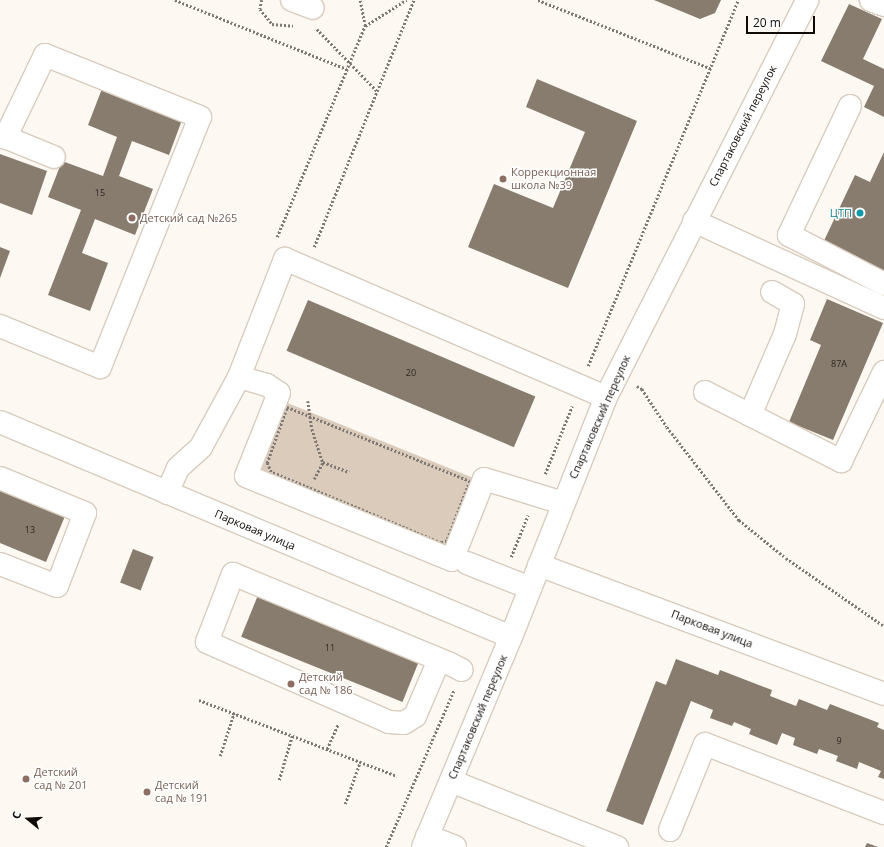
<!DOCTYPE html>
<html>
<head>
<meta charset="utf-8">
<style>
	body { margin:0 }
	#map { position:relative; width:884px; height:847px; overflow:hidden; background:#fdf8f2; font-family:"Open Sans",sans-serif }
	div>[style] { position:absolute }
	.green>* { inset:0; background:#dbcbba }
	.building>* { inset:0; background:#887c6f; transform-origin:0 0 }
	.path>* { height:2.5px; margin-top:-1.25px; transform-origin:0; background:repeating-linear-gradient(90deg,#7d7873 0 2px,transparent 0 4px) }
	.roads { filter:drop-shadow(1px 0 #d8ccbe) drop-shadow(-1px 0 #d8ccbe) drop-shadow(0 1px #d8ccbe) drop-shadow(0 -1px #d8ccbe) }
	.minor>* { height:22px; margin:-11px; padding:0 11px; transform-origin:11px; border-radius:11px; background:#fff }
	.dots>* { width:11px; height:11px; translate:-50% -50%; box-sizing:border-box; border:2px solid #fff; border-radius:50% }
	span { translate:-50% -50%; white-space:nowrap; text-align:center; line-height:1.15; -webkit-text-stroke:3px #fff; paint-order:stroke }
	.number-label { font-size:9px; color:#2d2620 }
	.number-label span { -webkit-text-stroke-width:0 }
	.street-label { font-size:11px; color:#0f0a06 }
	.education-label { font-size:11px; color:#785e54 }
	.left { translate:0 -50%; text-align:left }
	.culture-label { font-size:11px; color:#0d838f }
	.right { translate:-100% -50%; text-align:right }
	.north { position:absolute; left:8px; top:799px; width:40px; height:40px; -webkit-text-stroke:3px #fff; paint-order:stroke; rotate:288deg; font-size:11px; font-weight:700; line-height:16px; text-align:center; color:#0f0a06 }
	.north::after { content:''; display:block; margin:auto; width:14px; height:18px; background:#0f0a06; clip-path:polygon(50% 0,100% 100%,50% 72%,0 100%) }
	.scale { position:absolute; left:746px; top:16px; width:69px; height:18px; box-sizing:border-box; border:2px solid #0f0a06; border-top:0; padding-left:5px; font-size:12px; line-height:14px; white-space:nowrap; color:#0f0a06; -webkit-text-stroke:3px #fff; paint-order:stroke }
</style>
</head>
<body>
<div id="map">
	<div class="green">
		<div style="clip-path:polygon(285px 402px,476px 479px,446px 548px,262px 471px,260px 466px)"></div>
	</div>
	<div class="building">
		<div style="clip-path:polygon(654px 0,721px 0,715px 13px,700px 19px)"></div>
		<div style="clip-path:polygon(849px 4px,882px 19px,863px 59px,884px 69px,884px 117px,864px 107px,874px 86px,821px 61px)"></div>
		<div style="clip-path:polygon(537px 79px,637px 121px,568px 288px,468px 247px,494px 184px,553px 208px,585px 132px,526px 107px)"></div>
		<div style="clip-path:polygon(105px 81px,185px 112px,169px 155px,132px 141px,119px 176px,153px 189px,135px 235px,95px 219px,82px 253px,108px 263px,90px 311px,48px 295px,81px 210px,48px 197px,62px 161px,103px 176px,117px 137px,88px 125px)"></div>
		<div style="clip-path:polygon(884px 152px,884px 274px,822px 245px,855px 175px,870px 182px)"></div>
		<div style="clip-path:polygon(0 154px,47px 171px,32px 215px,0 203px)"></div>
		<div style="clip-path:polygon(0 247px,10px 251px,0 278px)"></div>
		<div style="clip-path:polygon(827px 299px,883px 323px,833px 440px,789px 422px,821px 345px,810px 340px)"></div>
		<div style="left:308px;top:300px;width:247px;height:55px;rotate:23deg"></div>
		<div style="clip-path:polygon(0 489px,65px 516px,46px 562px,0 543px)"></div>
		<div style="left:133px;top:549px;width:22px;height:36px;rotate:21deg"></div>
		<div style="left:258px;top:595px;width:174px;height:45px;rotate:22deg"></div>
		<div style="clip-path:polygon(676px 659px,718px 675px,720px 670px,772px 690px,770px 696px,796px 706px,799px 699px,827px 710px,830px 704px,879px 723px,877px 727px,884px 730px,884px 779px,878px 777px,881px 771px,859px 762px,857px 769px,836px 761px,838px 756px,819px 749px,817px 754px,793px 745px,795px 738px,782px 733px,777px 745px,749px 734px,751px 729px,734px 722px,732px 726px,710px 718px,713px 710px,691px 701px,643px 825px,606px 811px,656px 681px,666px 685px)"></div>
		<div style="clip-path:polygon(867px 843px,878px 847px,865px 847px)"></div>
	</div>
	<div class="path">
		<div style="left:175px;top:0;width:185px;rotate:21.9deg"></div>
		<div style="left:262px;top:0;width:9px;rotate:103deg"></div>
		<div style="left:260px;top:9px;width:19px;rotate:51deg"></div>
		<div style="left:272px;top:24px;width:21px;rotate:5deg"></div>
		<div style="left:538px;top:0;width:185px;rotate:21.6deg"></div>
		<div style="left:365px;top:26px;width:49px;rotate:-32.4deg"></div>
		<div style="left:317px;top:29px;width:86px;rotate:45.9deg"></div>
		<div style="left:277px;top:237px;width:229px;rotate:-67.4deg"></div>
		<div style="left:365px;top:26px;width:26px;rotate:-101deg"></div>
		<div style="left:314px;top:247px;width:266px;rotate:-68deg"></div>
		<div style="left:588px;top:366px;width:396px;rotate:-67.7deg"></div>
		<div style="left:637px;top:386px;width:6px;rotate:31deg"></div>
		<div style="left:642px;top:389px;width:45px;rotate:56.7deg"></div>
		<div style="left:667px;top:427px;width:118px;rotate:52.3deg"></div>
		<div style="left:739px;top:520px;width:60px;rotate:39deg"></div>
		<div style="left:786px;top:558px;width:119px;rotate:34.8deg"></div>
		<div style="left:308px;top:401px;width:28px;rotate:82deg"></div>
		<div style="left:312px;top:429px;width:35px;rotate:72deg"></div>
		<div style="left:323px;top:462px;width:28px;rotate:21deg"></div>
		<div style="left:287px;top:407px;width:197px;rotate:22deg"></div>
		<div style="left:470px;top:481px;width:64px;rotate:111deg"></div>
		<div style="left:447px;top:541px;width:6px;rotate:162deg"></div>
		<div style="left:441px;top:543px;width:184px;rotate:-157.3deg"></div>
		<div style="left:271px;top:472px;width:10px;rotate:-114deg"></div>
		<div style="left:267px;top:463px;width:59px;rotate:-70.3deg"></div>
		<div style="left:545px;top:474px;width:73px;rotate:-68.3deg"></div>
		<div style="left:314px;top:479px;width:19px;rotate:-62deg"></div>
		<div style="left:511px;top:557px;width:45px;rotate:-68deg"></div>
		<div style="left:199px;top:700px;width:212px;rotate:21deg"></div>
		<div style="left:327px;top:749px;width:27px;rotate:-66deg"></div>
		<div style="left:220px;top:756px;width:45px;rotate:-72deg"></div>
		<div style="left:279px;top:780px;width:46px;rotate:-73.5deg"></div>
		<div style="left:345px;top:804px;width:45px;rotate:-70.3deg"></div>
		<div style="left:386px;top:847px;width:171px;rotate:-66.6deg"></div>
	</div>
	<div class="roads">
		<div class="minor">
			<div style="left:292px;top:0;width:22px;rotate:21deg"></div>
			<div style="left:871px;top:0;width:14px;rotate:21deg"></div>
			<div style="left:850px;top:106px;width:143px;rotate:115.3deg"></div>
			<div style="left:789px;top:235px;width:107px;rotate:27.3deg"></div>
			<div style="left:0;top:135px;width:58px;rotate:22.2deg"></div>
			<div style="left:694px;top:221px;width:209px;rotate:24.6deg"></div>
			<div style="left:0;top:326px;width:108px;rotate:22.3deg"></div>
			<div style="left:100px;top:367px;width:269px;rotate:-68.2deg"></div>
			<div style="left:200px;top:117px;width:167px;rotate:-158.2deg"></div>
			<div style="left:45px;top:55px;width:92px;rotate:115.7deg"></div>
			<div style="left:239px;top:377px;width:29px;rotate:16deg"></div>
			<div style="left:267px;top:385px;width:14px;rotate:34deg"></div>
			<div style="left:279px;top:393px;width:89px;rotate:111.7deg"></div>
			<div style="left:246px;top:476px;width:222px;rotate:22.2deg"></div>
			<div style="left:452px;top:560px;width:87px;rotate:-68.4deg"></div>
			<div style="left:484px;top:479px;width:83px;rotate:16.9deg"></div>
			<div style="left:705px;top:392px;width:153px;rotate:26.9deg"></div>
			<div style="left:841px;top:461px;width:99px;rotate:-64.2deg"></div>
			<div style="left:750px;top:415px;width:88px;rotate:-66.6deg"></div>
			<div style="left:785px;top:334px;width:31px;rotate:-75deg"></div>
			<div style="left:793px;top:304px;width:24px;rotate:-150deg"></div>
			<div style="left:0;top:422px;width:554px;rotate:22.82deg"></div>
			<div style="left:0;top:478px;width:92px;rotate:22.4deg"></div>
			<div style="left:85px;top:513px;width:78px;rotate:111deg"></div>
			<div style="left:57px;top:586px;width:61px;rotate:-158.9deg"></div>
			<div style="left:167px;top:493px;width:27px;rotate:-66deg"></div>
			<div style="left:178px;top:468px;width:31px;rotate:-42deg"></div>
			<div style="left:201px;top:447px;width:80px;rotate:-61.5deg"></div>
			<div style="left:239px;top:377px;width:127px;rotate:-68.7deg"></div>
			<div style="left:285px;top:259px;width:349px;rotate:23.3deg"></div>
			<div style="left:467px;top:563px;width:68px;rotate:21.6deg"></div>
			<div style="left:539px;top:565px;width:368px;rotate:20.5deg"></div>
			<div style="left:439px;top:660px;width:61px;rotate:113.2deg"></div>
			<div style="left:415px;top:716px;width:13px;rotate:148deg"></div>
			<div style="left:404px;top:723px;width:15px;rotate:-176deg"></div>
			<div style="left:389px;top:722px;width:199px;rotate:-156.3deg"></div>
			<div style="left:207px;top:642px;width:73px;rotate:-69.1deg"></div>
			<div style="left:233px;top:574px;width:235px;rotate:22.5deg"></div>
			<div style="left:450px;top:664px;width:13px;rotate:27deg"></div>
			<div style="left:451px;top:781px;width:179px;rotate:21.7deg"></div>
			<div style="left:670px;top:830px;width:93px;rotate:-67.9deg"></div>
			<div style="left:705px;top:744px;width:192px;rotate:21.1deg"></div>
			<div style="left:427px;top:836px;width:30px;rotate:21deg"></div>
			<div style="left:423px;top:847px;width:228px;rotate:-67.3deg"></div>
			<div style="left:511px;top:637px;width:258px;rotate:-68.4deg"></div>
			<div style="left:606px;top:397px;width:445px;rotate:-63.1deg"></div>
		</div>
	</div>
	<div class="dots">
		<div style="left:503px;top:179px;background:#8d6e63"></div>
		<div style="left:860px;top:213px;background:#0f9aa8"></div>
		<div style="left:132px;top:218px;background:#8d6e63"></div>
		<div style="left:291px;top:684px;background:#8d6e63"></div>
		<div style="left:26px;top:779px;background:#8d6e63"></div>
		<div style="left:147px;top:792px;background:#8d6e63"></div>
	</div>
	<div class="number-label">
		<span style="left:100px;top:193px">15</span>
		<span style="left:839px;top:364px">87А</span>
		<span style="left:411px;top:373px">20</span>
		<span style="left:30px;top:530px">13</span>
		<span style="left:330px;top:648px">11</span>
		<span style="left:839px;top:741px">9</span>
	</div>
	<div class="street-label">
		<span style="left:743px;top:126px;rotate:-63deg">Спартаковский переулок</span>
		<span style="left:600px;top:417px;rotate:-66deg">Спартаковский переулок</span>
		<span style="left:255px;top:530px;rotate:23deg">Парковая улица</span>
		<span style="left:712px;top:629px;rotate:21deg">Парковая улица</span>
		<span style="left:478px;top:717px;rotate:-67deg">Спартаковский переулок</span>
	</div>
	<div class="education-label">
		<span class="left" style="left:511px;top:179px">Коррекционная<br>школа №39</span>
		<span class="left" style="left:140px;top:218px">Детский сад №265</span>
		<span class="left" style="left:299px;top:684px">Детский<br>сад № 186</span>
		<span class="left" style="left:34px;top:779px">Детский<br>сад № 201</span>
		<span class="left" style="left:155px;top:792px">Детский<br>сад № 191</span>
	</div>
	<div class="culture-label">
		<span class="right" style="left:852px;top:213px">ЦТП</span>
	</div>
	<div class="north">С</div>
	<div class="scale">20 m</div>
</div>
</body>
</html>
